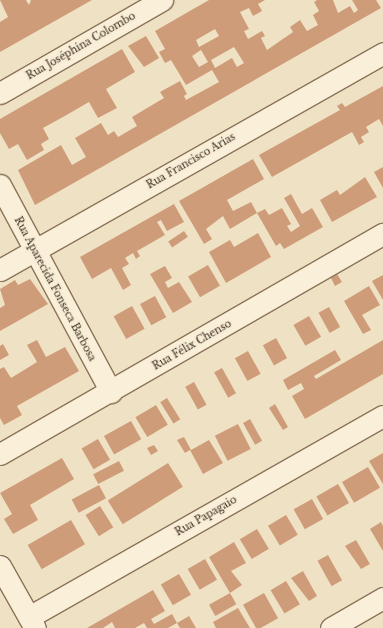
<!DOCTYPE html>
<html>
<head>
<meta charset="utf-8">
<style>
	body { margin:0 }
	#map { position:relative; width:383px; height:628px; overflow:hidden; background:#efe2c4; font-family:"Libre Baskerville",serif }
	div>[style] { position:absolute }
	.building>* { inset:0; background:#cf9c79; transform-origin:0 0 }
	.roads { filter:drop-shadow(1px 0 #8b745a) drop-shadow(-1px 0 #8b745a) drop-shadow(0 1px #8b745a) drop-shadow(0 -1px #8b745a) }
	.minor>* { height:21px; margin:-10.5px; padding:0 10.5px; transform-origin:10.5px; border-radius:10.5px; background:#faefd8 }
	span { translate:-50% -50%; white-space:nowrap; text-align:center; line-height:1.15; -webkit-text-stroke:4px #f7ecd4; paint-order:stroke }
	.street-label { font-size:10px; color:#3a2c1e }
</style>
</head>
<body>
<div id="map">
	<div class="building">
		<div style="clip-path:polygon(0 0,26px 0,29px 5px,31px 0,92px 0,0 52px,0 22px,8px 17px)"></div>
		<div style="clip-path:polygon(evenodd,209px 0,265px 0,258px 4px,262px 11px,253px 16px,249px 8px,240px 12px,249px 29px,244px 31px,248px 39px,262px 31px,265px 36px,261px 38px,267px 50px,293px 32px,290px 27px,300px 20px,307px 31px,318px 25px,313px 15px,319px 11px,314px 2px,317px 0,333px 0,338px 13px,350px 6px,354px 13px,358px 10px,352px 0,376px 0,381px 8px,35px 205px,18px 170px,61px 145px,72px 165px,86px 157px,75px 138px,101px 123px,108px 135px,114px 131px,118px 137px,137px 126px,132px 117px,164px 98px,160px 92px,180px 81px,187px 94px,184px 96px,186px 100px,219px 82px,212px 70px,186px 85px,171px 60px,165px 63px,159px 52px,165px 49px,155px 31px,209px 0,215px 29px,219px 36px,199px 47px,196px 40px,215px 29px,209px 0,234px 47px,244px 63px,237px 67px,232px 58px,215px 68px,211px 60px,234px 47px,209px 0,201px 50px,208px 62px,199px 67px,192px 56px,201px 50px)"></div>
		<div style="clip-path:polygon(146px 36px,159px 58px,144px 67px,128px 46px)"></div>
		<div style="clip-path:polygon(122px 49px,135px 72px,106px 89px,117px 108px,98px 118px,89px 102px,63px 117px,43px 128px,49px 139px,41px 144px,44px 150px,27px 160px,18px 144px,9px 149px,0 133px,0 119px)"></div>
		<div style="clip-path:polygon(383px 86px,383px 126px,379px 119px,366px 127px,369px 132px,361px 137px,364px 142px,359px 145px,352px 132px,272px 177px,259px 155px,340px 110px,337px 106px,342px 103px,345px 107px)"></div>
		<div style="clip-path:polygon(253px 159px,264px 179px,227px 200px,233px 211px,251px 202px,257px 213px,265px 209px,269px 215px,282px 208px,291px 224px,287px 226px,291px 232px,300px 226px,284px 198px,291px 194px,302px 214px,312px 208px,323px 227px,284px 249px,280px 243px,276px 246px,257px 213px,230px 229px,223px 216px,206px 229px,212px 239px,204px 244px,179px 201px)"></div>
		<div style="clip-path:polygon(383px 167px,383px 188px,374px 172px)"></div>
		<div style="clip-path:polygon(365px 177px,377px 197px,332px 222px,320px 200px,337px 190px,340px 195px)"></div>
		<div style="clip-path:polygon(174px 204px,184px 222px,167px 231px,161px 220px,157px 222px,165px 235px,137px 251px,140px 256px,136px 259px,133px 253px,125px 258px,129px 264px,122px 268px,131px 285px,123px 290px,111px 268px,92px 279px,80px 257px)"></div>
		<div style="left:184px;top:231px;width:7px;height:19px;rotate:56deg"></div>
		<div style="clip-path:polygon(258px 233px,271px 257px,226px 283px,209px 252px,230px 240px,234px 247px)"></div>
		<div style="left:208px;top:265px;width:24px;height:23px;rotate:60deg"></div>
		<div style="clip-path:polygon(165px 266px,172px 278px,165px 282px,168px 288px,179px 282px,192px 302px,173px 313px,150px 274px)"></div>
		<div style="clip-path:polygon(337px 274px,342px 282px,335px 286px,331px 278px)"></div>
		<div style="clip-path:polygon(383px 275px,383px 300px,372px 281px)"></div>
		<div style="clip-path:polygon(30px 279px,48px 304px,0 331px,0 308px,5px 305px,0 289px,15px 280px,18px 285px)"></div>
		<div style="clip-path:polygon(369px 286px,380px 305px,362px 315px,371px 330px,363px 334px,344px 301px)"></div>
		<div style="left:155px;top:296px;width:24px;height:17px;rotate:62deg"></div>
		<div style="left:132px;top:306px;width:26px;height:21px;rotate:61deg"></div>
		<div style="left:329px;top:307px;width:23px;height:12px;rotate:61deg"></div>
		<div style="left:309px;top:316px;width:24px;height:18px;rotate:60deg"></div>
		<div style="left:276px;top:338px;width:23px;height:15px;rotate:61deg"></div>
		<div style="clip-path:polygon(37px 340px,46px 357px,65px 347px,79px 371px,17px 406px,22px 415px,4px 425px,0 418px,0 369px,4px 367px,11px 378px,37px 362px,27px 345px)"></div>
		<div style="clip-path:polygon(383px 340px,383px 374px,305px 419px,292px 396px,304px 389px,301px 383px,288px 390px,283px 380px,335px 350px,341px 360px,314px 376px,316px 379px)"></div>
		<div style="clip-path:polygon(3px 344px,9px 355px,0 360px,0 346px)"></div>
		<div style="left:248px;top:351px;width:26px;height:15px;rotate:61deg"></div>
		<div style="left:222px;top:368px;width:29px;height:9px;rotate:61deg"></div>
		<div style="left:194px;top:382px;width:26px;height:10px;rotate:61deg"></div>
		<div style="left:167px;top:398px;width:25px;height:8px;rotate:58deg"></div>
		<div style="clip-path:polygon(275px 404px,288px 427px,283px 430px,269px 408px)"></div>
		<div style="left:156px;top:405px;width:23px;height:24px;rotate:59deg"></div>
		<div style="left:250px;top:419px;width:25px;height:8px;rotate:61deg"></div>
		<div style="left:131px;top:421px;width:21px;height:31px;rotate:61deg"></div>
		<div style="left:238px;top:424px;width:28px;height:26px;rotate:63deg"></div>
		<div style="clip-path:polygon(184px 437px,191px 450px,209px 440px,223px 463px,203px 474px,190px 450px,185px 453px,177px 440px)"></div>
		<div style="left:98px;top:439px;width:24px;height:19px;rotate:60deg"></div>
		<div style="clip-path:polygon(154px 445px,158px 451px,151px 455px,147px 448px)"></div>
		<div style="clip-path:polygon(383px 453px,383px 484px,369px 461px)"></div>
		<div style="clip-path:polygon(62px 458px,74px 479px,30px 505px,38px 520px,13px 534px,4px 519px,12px 514px,0 493px)"></div>
		<div style="left:119px;top:461px;width:11px;height:29px;rotate:63deg"></div>
		<div style="left:168px;top:463px;width:28px;height:71px;rotate:58deg"></div>
		<div style="left:368px;top:467px;width:24px;height:30px;rotate:60deg"></div>
		<div style="left:338px;top:484px;width:22px;height:25px;rotate:60deg"></div>
		<div style="left:99px;top:485px;width:15px;height:31px;rotate:62deg"></div>
		<div style="left:312px;top:499px;width:23px;height:21px;rotate:61deg"></div>
		<div style="left:100px;top:506px;width:25px;height:17px;rotate:58deg"></div>
		<div style="left:286px;top:515px;width:23px;height:21px;rotate:59deg"></div>
		<div style="left:71px;top:520px;width:28px;height:50px;rotate:60deg"></div>
		<div style="clip-path:polygon(381px 522px,383px 526px,383px 551px,370px 529px)"></div>
		<div style="left:257px;top:529px;width:23px;height:20px;rotate:59deg"></div>
		<div style="clip-path:polygon(356px 540px,370px 564px,361px 569px,345px 546px)"></div>
		<div style="clip-path:polygon(234px 542px,246px 563px,231px 571px,242px 585px,230px 593px,209px 557px)"></div>
		<div style="left:328px;top:555px;width:29px;height:12px;rotate:61deg"></div>
		<div style="left:205px;top:559px;width:24px;height:20px;rotate:60deg"></div>
		<div style="clip-path:polygon(303px 571px,317px 596px,309px 601px,291px 578px)"></div>
		<div style="left:179px;top:574px;width:24px;height:21px;rotate:60deg"></div>
		<div style="left:286px;top:581px;width:27px;height:18px;rotate:59deg"></div>
		<div style="clip-path:polygon(153px 590px,165px 611px,151px 619px,154px 624px,172px 614px,177px 623px,168px 628px,147px 628px,144px 623px,135px 628px,115px 628px,112px 622px,103px 628px,87px 628px)"></div>
		<div style="left:230px;top:593px;width:13px;height:24px;rotate:61deg"></div>
		<div style="left:264px;top:593px;width:29px;height:24px;rotate:61deg"></div>
		<div style="clip-path:polygon(238px 608px,250px 628px,216px 628px,213px 622px)"></div>
		<div style="clip-path:polygon(189px 616px,196px 628px,180px 628px,177px 623px)"></div>
	</div>
	<div class="roads">
		<div class="minor">
			<div style="left:0;top:93px;width:187px;rotate:-29.9deg"></div>
			<div style="left:0;top:185px;width:235px;rotate:61.8deg"></div>
			<div style="left:0;top:270px;width:440px;rotate:-29.5deg"></div>
			<div style="left:0;top:454px;width:442px;rotate:-29.9deg"></div>
			<div style="left:0;top:566px;width:71px;rotate:60.6deg"></div>
			<div style="left:29px;top:617px;width:407px;rotate:-29.6deg"></div>
			<div style="left:331px;top:628px;width:60px;rotate:-30deg"></div>
		</div>
	</div>
	<div class="street-label">
		<span style="left:81px;top:46px;rotate:-30deg">Rua Joséphina Colombo</span>
		<span style="left:191px;top:161px;rotate:-30deg">Rua Francisco Arias</span>
		<span style="left:55px;top:289px;rotate:62deg">Rua Aparecida Fonseca Barbosa</span>
		<span style="left:192px;top:345px;rotate:-30deg">Rua Félix Chenso</span>
		<span style="left:206px;top:516px;rotate:-30deg">Rua Papagaio</span>
	</div>
</div>
</body>
</html>
